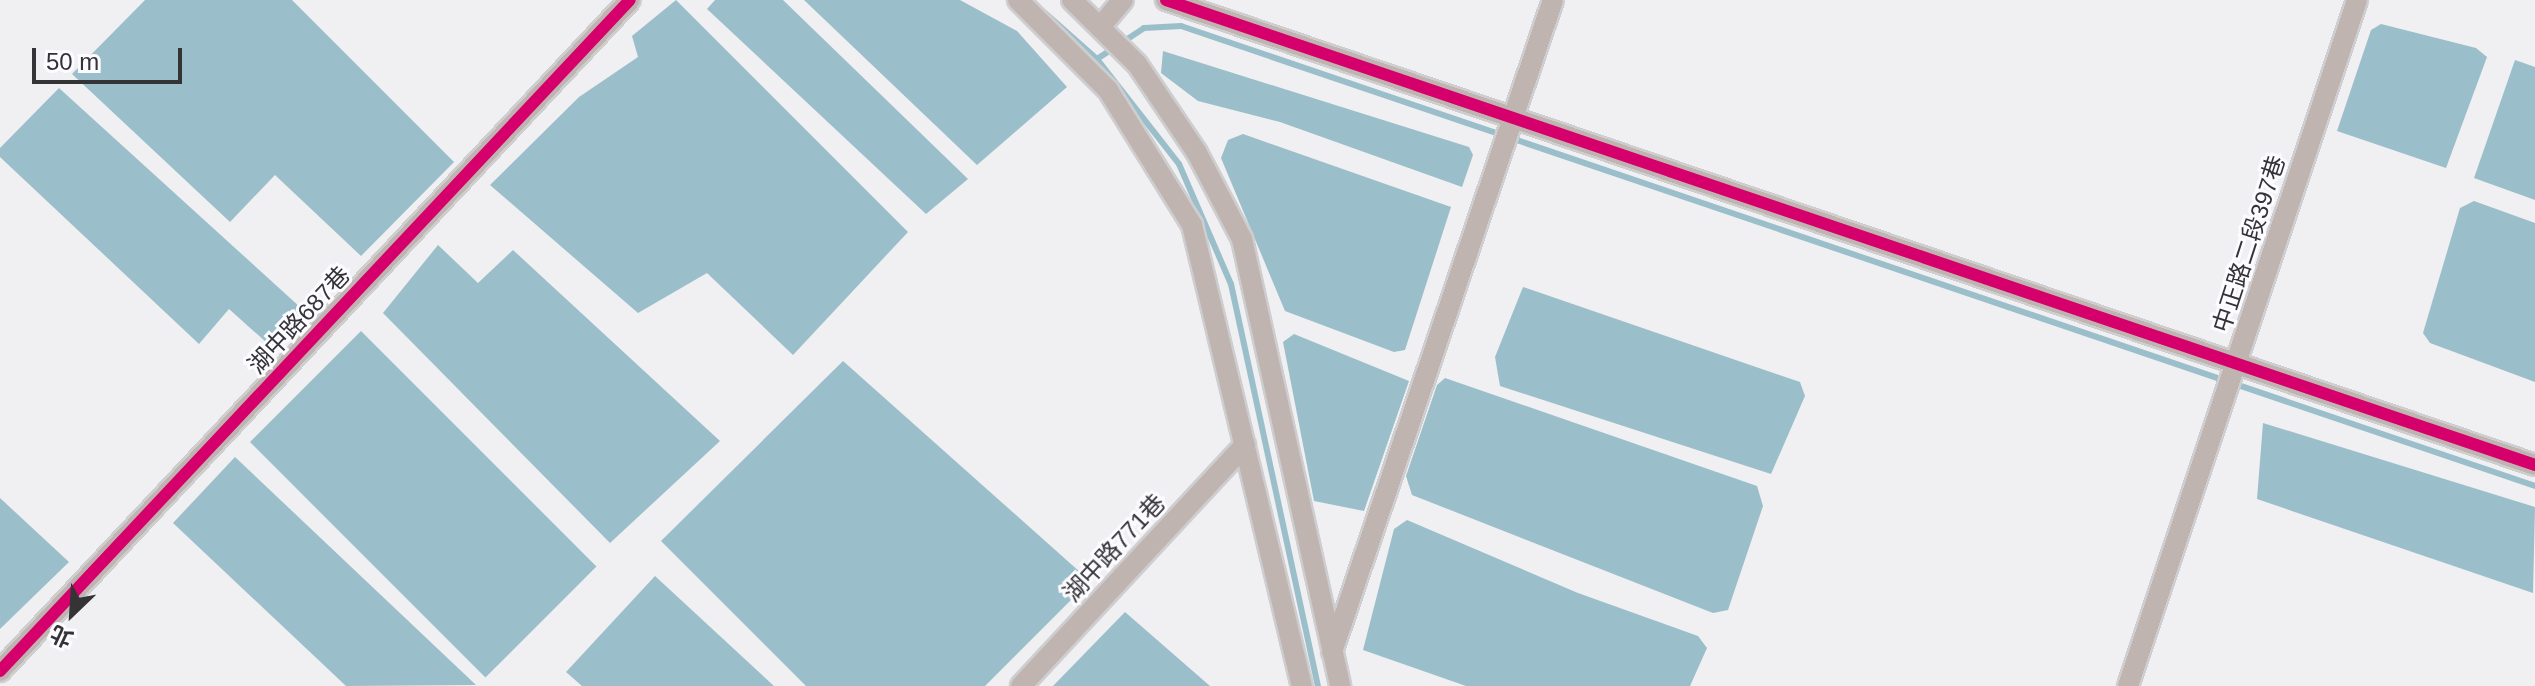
<!DOCTYPE html>
<html>
<head>
<meta charset="utf-8">
<style>
	body { margin:0 }
	#map { position:relative; width:2535px; height:686px; overflow:hidden; background:#f0eff1; font-family:Helvetica,"Noto Sans TC",sans-serif }
	div>[style] { position:absolute }
	.water>* { inset:0; background:#9abfca; transform-origin:0 0 }
	.stream>* { height:6px; margin:-3px; padding:0 3px; transform-origin:3px; border-radius:3px; background:#9abfca }
	.roads { filter:drop-shadow(2px 0 #cecdcf) drop-shadow(-2px 0 #cecdcf) drop-shadow(0 2px #cecdcf) drop-shadow(0 -2px #cecdcf) }
	.street>* { height:20px; margin:-10px; padding:0 10px; transform-origin:10px; border-radius:10px; background:#c0b4b1 }
	.cycleway>* { height:12px; margin:-6px; padding:0 6px; transform-origin:6px; border-radius:6px; background:#d6006c }
	span { translate:-50% -50%; white-space:nowrap; text-align:center; line-height:1.15; -webkit-text-stroke:6px #fcfbff; paint-order:stroke }
	.street-label { font-size:24px; color:#343436 }
	.north { position:absolute; left:32px; top:574px; width:80px; height:80px; -webkit-text-stroke:6px #fcfbff; paint-order:stroke; rotate:205deg; font-size:22px; font-weight:700; line-height:32px; text-align:center; color:#343436 }
	.north::after { content:''; display:block; margin:auto; width:28px; height:36px; background:#343436; clip-path:polygon(50% 0,100% 100%,50% 72%,0 100%) }
	.scale { position:absolute; left:32px; top:48px; width:150px; height:36px; box-sizing:border-box; border:4px solid #343436; border-top:0; padding-left:10px; font-size:24px; line-height:28px; white-space:nowrap; color:#343436; -webkit-text-stroke:6px #fcfbff; paint-order:stroke }
</style>
</head>
<body>
<div id="map">
	<div class="water">
		<div style="clip-path:polygon(145px 0,292px 0,454px 162px,361px 256px,275px 175px,230px 222px,72px 74px)"></div>
		<div style="clip-path:polygon(676px 0,908px 232px,793px 355px,707px 273px,638px 313px,490px 185px,579px 97px,638px 57px,632px 36px)"></div>
		<div style="clip-path:polygon(715px 0,783px 0,968px 179px,926px 214px,707px 9px)"></div>
		<div style="clip-path:polygon(804px 0,960px 0,1017px 31px,1067px 87px,977px 165px)"></div>
		<div style="clip-path:polygon(2381px 24px,2476px 48px,2487px 57px,2446px 168px,2337px 131px,2371px 30px)"></div>
		<div style="clip-path:polygon(1163px 51px,1469px 147px,1473px 155px,1462px 187px,1280px 122px,1198px 101px,1161px 73px)"></div>
		<div style="clip-path:polygon(2515px 60px,2535px 67px,2535px 200px,2474px 178px)"></div>
		<div style="clip-path:polygon(59px 88px,312px 318px,276px 351px,229px 309px,199px 344px,0 157px,0 148px)"></div>
		<div style="clip-path:polygon(1243px 134px,1451px 207px,1405px 350px,1394px 352px,1285px 311px,1221px 158px,1228px 140px)"></div>
		<div style="clip-path:polygon(2474px 201px,2535px 223px,2535px 382px,2430px 343px,2423px 333px,2460px 208px)"></div>
		<div style="clip-path:polygon(438px 245px,478px 283px,513px 250px,720px 441px,610px 543px,383px 313px)"></div>
		<div style="clip-path:polygon(1523px 287px,1800px 382px,1805px 396px,1771px 474px,1500px 386px,1495px 357px)"></div>
		<div style="left:361px;top:331px;width:333px;height:157px;rotate:45deg"></div>
		<div style="clip-path:polygon(1294px 334px,1409px 381px,1364px 511px,1314px 501px,1283px 342px)"></div>
		<div style="clip-path:polygon(843px 361px,1090px 581px,985px 686px,806px 686px,661px 541px)"></div>
		<div style="clip-path:polygon(1445px 378px,1757px 486px,1763px 506px,1728px 610px,1713px 613px,1412px 495px,1406px 476px,1437px 385px)"></div>
		<div style="clip-path:polygon(2263px 423px,2535px 507px,2533px 593px,2257px 499px)"></div>
		<div style="clip-path:polygon(235px 457px,476px 685px,346px 686px,173px 523px)"></div>
		<div style="clip-path:polygon(0 498px,69px 562px,0 629px)"></div>
		<div style="clip-path:polygon(1407px 520px,1578px 593px,1698px 636px,1707px 648px,1690px 686px,1466px 686px,1363px 650px,1394px 529px)"></div>
		<div style="clip-path:polygon(655px 576px,774px 686px,582px 686px,566px 672px)"></div>
		<div style="clip-path:polygon(1125px 612px,1210px 686px,1053px 686px)"></div>
	</div>
	<div class="stream">
		<div style="left:1045px;top:13px;width:69px;rotate:41.5deg"></div>
		<div style="left:1097px;top:59px;width:133px;rotate:52deg"></div>
		<div style="left:1179px;top:164px;width:131px;rotate:66.6deg"></div>
		<div style="left:1231px;top:284px;width:411px;rotate:77.8deg"></div>
		<div style="left:1097px;top:59px;width:56px;rotate:-33.4deg"></div>
		<div style="left:1144px;top:28px;width:37px;rotate:-3deg"></div>
		<div style="left:1181px;top:26px;width:1430px;rotate:18.76deg"></div>
	</div>
	<div class="roads">
		<div class="street">
			<div style="left:1018px;top:0;width:127px;rotate:45deg"></div>
			<div style="left:1108px;top:90px;width:159px;rotate:58.1deg"></div>
			<div style="left:1192px;top:225px;width:474px;rotate:76.6deg"></div>
			<div style="left:1072px;top:0;width:91px;rotate:44.6deg"></div>
			<div style="left:1137px;top:64px;width:107px;rotate:56deg"></div>
			<div style="left:1197px;top:153px;width:97px;rotate:62.4deg"></div>
			<div style="left:1242px;top:239px;width:458px;rotate:77.6deg"></div>
			<div style="left:1166px;top:0;width:1446px;rotate:18.76deg"></div>
			<div style="left:1101px;top:26px;width:34px;rotate:-50deg"></div>
			<div style="left:1332px;top:652px;width:688px;rotate:-71.28deg"></div>
			<div style="left:0;top:671px;width:920px;rotate:-46.81deg"></div>
			<div style="left:1021px;top:686px;width:329px;rotate:-47.1deg"></div>
			<div style="left:2128px;top:686px;width:723px;rotate:-71.54deg"></div>
		</div>
	</div>
	<div class="cycleway">
		<div style="left:1166px;top:0;width:1446px;rotate:18.76deg"></div>
		<div style="left:0;top:671px;width:920px;rotate:-46.81deg"></div>
	</div>
	<div class="street-label">
		<span style="left:2249px;top:244px;rotate:-72deg">中正路二段397巷</span>
		<span style="left:299px;top:320px;rotate:-47deg">湖中路687巷</span>
		<span style="left:1114px;top:548px;rotate:-47deg">湖中路771巷</span>
	</div>
	<div class="north">北</div>
	<div class="scale">50 m</div>
</div>
</body>
</html>
